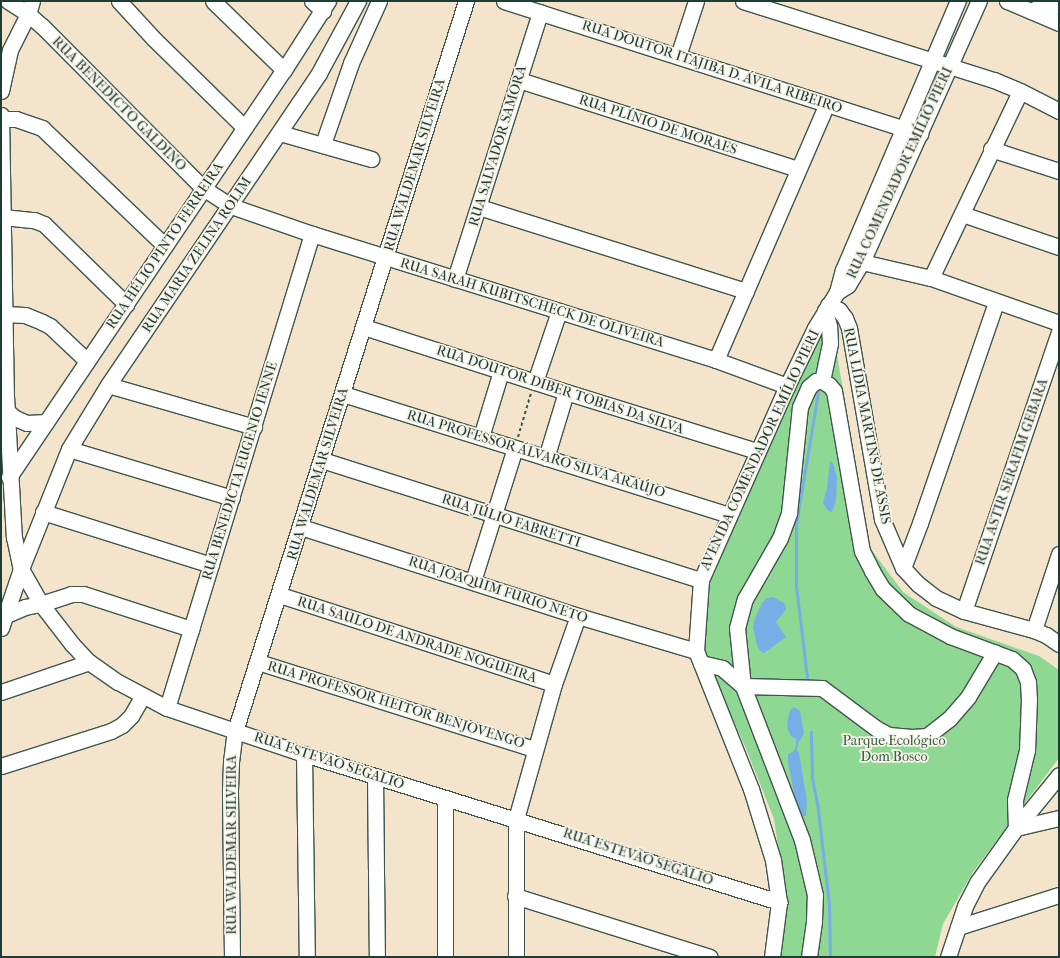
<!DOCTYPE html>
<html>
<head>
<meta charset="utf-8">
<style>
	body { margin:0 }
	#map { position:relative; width:1060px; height:958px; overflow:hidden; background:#f3e4cb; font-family:"IM FELL French Canon",serif }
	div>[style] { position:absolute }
	.green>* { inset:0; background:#8fd893 }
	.water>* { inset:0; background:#76aee5 }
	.stream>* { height:3px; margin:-1.5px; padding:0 1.5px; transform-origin:1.5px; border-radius:1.5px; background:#76aee5 }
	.path>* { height:2px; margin-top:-1px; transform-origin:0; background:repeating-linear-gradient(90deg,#3f564b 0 3px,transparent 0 6px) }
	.roads { filter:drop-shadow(1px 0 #3f564b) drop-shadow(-1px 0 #3f564b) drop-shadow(0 1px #3f564b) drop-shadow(0 -1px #3f564b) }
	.minor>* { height:15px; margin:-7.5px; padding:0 7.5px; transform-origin:7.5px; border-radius:7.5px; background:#fff }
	span { translate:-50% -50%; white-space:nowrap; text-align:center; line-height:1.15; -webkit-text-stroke:3.5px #f7f3e8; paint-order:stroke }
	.street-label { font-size:14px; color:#1f3d34 }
	.park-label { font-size:14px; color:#355c47 }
	.frame { position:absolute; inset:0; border:2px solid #1f3d34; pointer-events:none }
</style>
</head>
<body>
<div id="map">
	<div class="green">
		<div style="clip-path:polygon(826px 332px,835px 343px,870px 548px,903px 592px,956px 627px,1039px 656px,1059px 670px,1059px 758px,973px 872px,943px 924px,935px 957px,776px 957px,781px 865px,774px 819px,747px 751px,703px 652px,704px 603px,717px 560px,817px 337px)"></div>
	</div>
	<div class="water">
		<div style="clip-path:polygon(830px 461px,833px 463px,837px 478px,836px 500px,832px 512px,828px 511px,823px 503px,827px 488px)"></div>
		<div style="clip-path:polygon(773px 597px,784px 603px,786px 609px,776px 622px,786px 637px,764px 653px,760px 651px,757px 645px,753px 627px,755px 618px,762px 603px,767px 598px)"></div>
		<div style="clip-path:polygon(794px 707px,800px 711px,804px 734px,798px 743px,797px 750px,799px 753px,807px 801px,806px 816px,799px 817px,788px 763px,788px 754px,794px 751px,796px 745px,796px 739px,791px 736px,788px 730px,787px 723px,790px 710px)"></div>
	</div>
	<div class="stream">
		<div style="left:807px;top:677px;width:92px;rotate:-96.9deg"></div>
		<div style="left:796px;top:586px;width:62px;rotate:-90deg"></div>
		<div style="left:796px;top:524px;width:133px;rotate:-80.5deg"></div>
		<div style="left:811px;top:732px;width:46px;rotate:88.8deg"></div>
		<div style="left:812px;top:778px;width:33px;rotate:79deg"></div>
		<div style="left:818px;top:810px;width:96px;rotate:83.4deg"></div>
		<div style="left:829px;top:905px;width:52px;rotate:88.9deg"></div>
	</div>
	<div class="path">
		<div style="left:518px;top:437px;width:46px;rotate:-73.5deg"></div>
	</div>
	<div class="roads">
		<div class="minor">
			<div style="left:8px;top:1px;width:24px;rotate:33deg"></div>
			<div style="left:28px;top:14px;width:18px;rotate:41deg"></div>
			<div style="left:42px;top:26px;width:228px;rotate:45.2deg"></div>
			<div style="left:203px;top:188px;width:33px;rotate:33deg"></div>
			<div style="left:231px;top:206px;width:86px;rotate:19.1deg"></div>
			<div style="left:312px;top:234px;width:423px;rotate:17.3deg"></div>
			<div style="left:716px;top:360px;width:76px;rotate:20.1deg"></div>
			<div style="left:119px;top:1px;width:52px;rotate:47.4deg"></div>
			<div style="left:154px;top:39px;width:127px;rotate:44.4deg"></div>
			<div style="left:213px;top:1px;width:99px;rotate:44.2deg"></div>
			<div style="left:312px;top:1px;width:15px;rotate:42deg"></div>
			<div style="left:504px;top:1px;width:437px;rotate:17.7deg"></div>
			<div style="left:743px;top:1px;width:263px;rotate:17.5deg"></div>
			<div style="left:994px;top:80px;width:28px;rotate:23deg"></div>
			<div style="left:1020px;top:91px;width:44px;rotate:27.1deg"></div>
			<div style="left:1007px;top:1px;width:56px;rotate:22.9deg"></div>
			<div style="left:1031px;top:11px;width:18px;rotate:-27deg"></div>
			<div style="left:1047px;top:3px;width:13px;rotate:18deg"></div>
			<div style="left:678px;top:56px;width:58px;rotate:-71.9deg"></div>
			<div style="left:519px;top:80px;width:293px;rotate:17.7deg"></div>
			<div style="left:1px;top:91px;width:42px;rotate:-77.6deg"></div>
			<div style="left:10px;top:50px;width:40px;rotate:-63.4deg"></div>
			<div style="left:28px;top:14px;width:14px;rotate:-73deg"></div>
			<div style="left:1px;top:115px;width:281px;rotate:89deg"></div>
			<div style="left:6px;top:396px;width:141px;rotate:86.8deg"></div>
			<div style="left:14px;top:537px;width:33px;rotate:78deg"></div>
			<div style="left:21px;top:569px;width:40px;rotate:60.3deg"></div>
			<div style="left:41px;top:604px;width:51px;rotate:52.2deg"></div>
			<div style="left:72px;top:644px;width:25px;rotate:47deg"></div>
			<div style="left:89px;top:662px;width:35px;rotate:35deg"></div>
			<div style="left:118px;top:682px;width:55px;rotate:28deg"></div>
			<div style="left:167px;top:708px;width:145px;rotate:18.6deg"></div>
			<div style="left:304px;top:754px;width:498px;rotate:17.3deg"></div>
			<div style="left:1px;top:119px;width:15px"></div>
			<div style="left:16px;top:119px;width:28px;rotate:19deg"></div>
			<div style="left:42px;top:128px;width:170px;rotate:43.8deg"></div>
			<div style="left:280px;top:133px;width:95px;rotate:15.9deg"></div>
			<div style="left:323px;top:144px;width:86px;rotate:-70.9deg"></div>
			<div style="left:351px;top:63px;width:68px;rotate:-65.7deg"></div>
			<div style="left:991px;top:149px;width:71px;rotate:17.9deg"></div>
			<div style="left:479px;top:207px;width:280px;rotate:17.5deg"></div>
			<div style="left:962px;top:214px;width:102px;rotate:18.8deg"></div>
			<div style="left:3px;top:217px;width:31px;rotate:6deg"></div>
			<div style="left:34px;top:220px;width:11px;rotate:22deg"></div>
			<div style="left:44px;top:224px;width:115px;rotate:44.3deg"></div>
			<div style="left:862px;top:262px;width:71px;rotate:13.1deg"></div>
			<div style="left:931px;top:278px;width:136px;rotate:19.4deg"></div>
			<div style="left:931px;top:278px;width:207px;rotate:-64.5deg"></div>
			<div style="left:455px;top:279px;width:280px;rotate:-72.3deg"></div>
			<div style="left:837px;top:292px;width:13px;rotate:-32deg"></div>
			<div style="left:848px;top:285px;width:27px;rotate:-59deg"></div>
			<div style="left:862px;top:262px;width:286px;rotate:-65.9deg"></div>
			<div style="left:828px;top:305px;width:12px;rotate:24deg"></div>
			<div style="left:839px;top:310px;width:10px;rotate:53deg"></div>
			<div style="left:845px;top:318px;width:11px;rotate:68deg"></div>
			<div style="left:849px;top:328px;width:194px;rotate:80.2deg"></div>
			<div style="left:882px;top:519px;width:53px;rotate:66.8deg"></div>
			<div style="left:903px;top:568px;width:22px;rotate:47deg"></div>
			<div style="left:918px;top:584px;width:23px;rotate:38deg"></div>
			<div style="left:936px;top:598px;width:31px;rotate:25deg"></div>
			<div style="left:964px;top:611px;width:73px;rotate:15.2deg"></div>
			<div style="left:1034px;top:630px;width:13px;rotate:23deg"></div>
			<div style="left:1046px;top:635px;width:16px;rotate:35deg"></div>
			<div style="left:4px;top:314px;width:21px;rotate:3deg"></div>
			<div style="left:25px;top:315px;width:18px;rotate:22deg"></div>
			<div style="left:42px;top:322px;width:9px;rotate:27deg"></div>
			<div style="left:50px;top:326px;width:51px;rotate:43.4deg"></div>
			<div style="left:364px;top:327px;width:212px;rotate:17.8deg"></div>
			<div style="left:566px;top:392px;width:200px;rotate:17.2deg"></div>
			<div style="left:716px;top:360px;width:279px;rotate:-66.6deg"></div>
			<div style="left:822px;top:381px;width:39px;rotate:-78deg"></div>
			<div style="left:830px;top:343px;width:17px;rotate:-93deg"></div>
			<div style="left:829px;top:326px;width:16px;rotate:-105deg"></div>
			<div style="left:535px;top:382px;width:75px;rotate:-71.3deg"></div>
			<div style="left:108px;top:385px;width:152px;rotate:16deg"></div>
			<div style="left:343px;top:394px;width:405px;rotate:17.4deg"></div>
			<div style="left:8px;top:412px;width:9px;rotate:41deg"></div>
			<div style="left:15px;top:418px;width:13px;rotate:23deg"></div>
			<div style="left:27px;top:423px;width:19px;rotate:-3deg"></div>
			<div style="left:481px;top:437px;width:69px;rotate:-73.1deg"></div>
			<div style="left:69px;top:449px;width:170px;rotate:16.7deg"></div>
			<div style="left:546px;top:458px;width:69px;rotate:-73.1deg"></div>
			<div style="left:322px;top:460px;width:398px;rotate:17.6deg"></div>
			<div style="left:9px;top:477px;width:491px;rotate:-56deg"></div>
			<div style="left:284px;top:70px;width:82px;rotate:-57.5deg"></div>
			<div style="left:43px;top:512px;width:176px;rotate:17.5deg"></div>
			<div style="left:301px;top:527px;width:291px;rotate:17.8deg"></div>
			<div style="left:578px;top:616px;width:123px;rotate:16.5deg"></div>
			<div style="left:903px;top:568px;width:48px;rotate:-69.3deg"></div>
			<div style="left:920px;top:523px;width:234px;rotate:-71deg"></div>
			<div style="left:473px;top:581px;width:139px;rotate:-72.5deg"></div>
			<div style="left:280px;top:595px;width:288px;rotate:18deg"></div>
			<div style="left:964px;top:611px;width:295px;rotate:-71.2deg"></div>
			<div style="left:6px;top:615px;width:21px;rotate:-23deg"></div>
			<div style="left:25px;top:607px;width:16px;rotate:-11deg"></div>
			<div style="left:41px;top:604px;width:32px;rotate:-18deg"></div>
			<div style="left:71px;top:594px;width:12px"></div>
			<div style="left:83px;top:594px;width:114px;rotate:18deg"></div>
			<div style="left:1px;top:628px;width:62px;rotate:-71.3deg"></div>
			<div style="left:21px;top:569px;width:129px;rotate:-68.2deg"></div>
			<div style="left:69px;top:449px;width:75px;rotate:-58.6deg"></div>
			<div style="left:108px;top:385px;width:377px;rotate:-55.9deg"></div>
			<div style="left:319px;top:73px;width:82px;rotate:-61.6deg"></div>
			<div style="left:1034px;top:630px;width:80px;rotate:-71.8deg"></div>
			<div style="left:258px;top:662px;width:289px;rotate:17.5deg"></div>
			<div style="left:701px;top:663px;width:22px;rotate:13deg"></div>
			<div style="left:722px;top:668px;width:28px;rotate:41deg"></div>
			<div style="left:743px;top:686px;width:79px;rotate:1.5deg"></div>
			<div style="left:822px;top:688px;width:69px;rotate:36.7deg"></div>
			<div style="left:877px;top:729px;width:13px;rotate:27deg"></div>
			<div style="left:889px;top:735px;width:23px;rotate:5deg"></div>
			<div style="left:912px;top:737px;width:15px;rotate:-4deg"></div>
			<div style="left:927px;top:736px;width:28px;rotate:-38deg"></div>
			<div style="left:949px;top:719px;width:29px;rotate:-49deg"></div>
			<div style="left:968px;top:697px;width:52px;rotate:-59deg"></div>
			<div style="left:1px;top:692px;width:93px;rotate:-18.8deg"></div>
			<div style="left:167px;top:708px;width:496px;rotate:-73deg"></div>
			<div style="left:304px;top:754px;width:203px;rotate:89.2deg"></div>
			<div style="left:1px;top:766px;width:115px;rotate:-17.7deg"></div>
			<div style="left:111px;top:731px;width:13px;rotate:-29deg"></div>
			<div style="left:122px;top:725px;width:13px;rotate:-45deg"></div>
			<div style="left:131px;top:716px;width:22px;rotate:-60deg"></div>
			<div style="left:375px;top:776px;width:181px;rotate:89.4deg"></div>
			<div style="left:445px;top:798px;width:159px;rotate:90deg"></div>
			<div style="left:515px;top:896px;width:204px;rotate:17.4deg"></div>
			<div style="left:958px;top:927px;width:106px;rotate:-17.6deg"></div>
			<div style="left:232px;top:957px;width:167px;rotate:-90.7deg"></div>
			<div style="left:230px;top:790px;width:28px;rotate:-88deg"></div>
			<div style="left:231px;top:762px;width:31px;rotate:-83deg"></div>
			<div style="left:235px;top:731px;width:766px;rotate:-72.44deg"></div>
			<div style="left:516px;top:957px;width:138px;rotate:-90deg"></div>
			<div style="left:516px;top:819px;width:140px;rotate:-74.3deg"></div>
			<div style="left:554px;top:684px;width:72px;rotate:-70.6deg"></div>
			<div style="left:772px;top:957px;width:55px;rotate:-82.7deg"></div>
			<div style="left:779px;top:902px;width:42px;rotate:-98.1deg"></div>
			<div style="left:773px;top:860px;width:74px;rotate:-107.2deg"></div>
			<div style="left:751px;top:789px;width:149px;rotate:-111.7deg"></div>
			<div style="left:696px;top:651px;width:71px;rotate:-86deg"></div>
			<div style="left:701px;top:580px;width:212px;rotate:-66.1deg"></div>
			<div style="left:787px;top:386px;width:64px;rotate:-64.2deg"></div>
			<div style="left:815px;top:328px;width:42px;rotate:-58.6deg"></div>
			<div style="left:837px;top:292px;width:23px;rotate:-75deg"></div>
			<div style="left:843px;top:270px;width:293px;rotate:-66.9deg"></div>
			<div style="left:809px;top:957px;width:36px;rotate:-82deg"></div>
			<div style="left:814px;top:921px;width:26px;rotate:-88deg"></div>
			<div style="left:815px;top:895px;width:57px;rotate:-103.3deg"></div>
			<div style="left:802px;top:840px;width:165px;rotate:-111deg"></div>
			<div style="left:743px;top:686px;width:58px;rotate:-95.9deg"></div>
			<div style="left:737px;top:628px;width:30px;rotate:-75deg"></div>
			<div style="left:745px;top:599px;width:70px;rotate:-60.2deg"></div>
			<div style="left:780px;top:538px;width:27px;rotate:-70deg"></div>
			<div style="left:789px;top:513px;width:107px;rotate:-84.1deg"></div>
			<div style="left:800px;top:407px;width:22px;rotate:-66deg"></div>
			<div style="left:809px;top:387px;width:9px;rotate:-41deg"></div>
			<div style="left:816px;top:381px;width:6px"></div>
			<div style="left:822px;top:381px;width:8px;rotate:30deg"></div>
			<div style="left:829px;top:385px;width:8px;rotate:50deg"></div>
			<div style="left:834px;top:391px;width:162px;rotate:80.1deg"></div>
			<div style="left:862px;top:551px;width:22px;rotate:63deg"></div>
			<div style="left:872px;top:571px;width:21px;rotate:59deg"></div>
			<div style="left:883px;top:589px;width:36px;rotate:44deg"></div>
			<div style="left:909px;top:614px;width:47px;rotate:28.2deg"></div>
			<div style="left:950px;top:636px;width:66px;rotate:20.4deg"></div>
			<div style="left:1012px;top:659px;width:15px;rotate:42deg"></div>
			<div style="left:1023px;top:669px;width:14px;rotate:69deg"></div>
			<div style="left:1028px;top:682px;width:17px;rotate:87deg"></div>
			<div style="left:1029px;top:699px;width:51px;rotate:92.2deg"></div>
			<div style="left:1027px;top:750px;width:51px;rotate:103.5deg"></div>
			<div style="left:1015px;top:800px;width:28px;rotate:88deg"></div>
			<div style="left:1016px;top:828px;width:44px;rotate:-13.1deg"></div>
			<div style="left:948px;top:957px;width:54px;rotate:-71.6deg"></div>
			<div style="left:965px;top:906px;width:28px;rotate:-63deg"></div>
			<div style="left:978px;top:881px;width:65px;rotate:-54.4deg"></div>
			<div style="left:1016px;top:828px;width:68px;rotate:-50.9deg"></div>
		</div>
	</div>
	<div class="street-label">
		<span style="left:712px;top:67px;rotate:18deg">RUA DOUTOR ITAJIBA D. ÁVILA RIBEIRO</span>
		<span style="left:119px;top:104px;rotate:45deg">RUA BENEDICTO GALDINO</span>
		<span style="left:658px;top:125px;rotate:18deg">RUA PLÍNIO DE MORAES</span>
		<span style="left:498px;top:146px;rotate:-73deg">RUA SALVADOR SAMORA</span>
		<span style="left:415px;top:165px;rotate:-73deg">RUA WALDEMAR SILVEIRA</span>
		<span style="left:900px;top:173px;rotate:-65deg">RUA COMENDADOR EMÍLIO PIERI</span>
		<span style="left:165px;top:246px;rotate:-56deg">RUA HÉLIO PINTO FERREIRA</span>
		<span style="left:197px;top:255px;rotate:-56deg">RUA MARIA ZELINA ROLIM</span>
		<span style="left:532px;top:303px;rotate:17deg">RUA SARAH KUBITSCHECK DE OLIVEIRA</span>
		<span style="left:560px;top:390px;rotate:18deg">RUA DOUTOR DIBER TOBIAS DA SILVA</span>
		<span style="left:867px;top:426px;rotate:79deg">RUA LÍDIA MARTINS DE ASSIS</span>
		<span style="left:760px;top:450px;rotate:-65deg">AVENIDA COMENDADOR EMÍLIO PIERI</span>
		<span style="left:536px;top:454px;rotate:17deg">RUA PROFESSOR ÁLVARO SILVA ARAÚJO</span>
		<span style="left:240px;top:471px;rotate:-73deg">RUA BENEDICTA EUGENIO IENNE</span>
		<span style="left:1012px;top:472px;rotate:-71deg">RUA ASTIR SERAFIM GEBARA</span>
		<span style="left:318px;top:474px;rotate:-73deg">RUA WALDEMAR SILVEIRA</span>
		<span style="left:511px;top:521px;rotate:18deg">RUA JÚLIO FABRETTI</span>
		<span style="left:498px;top:590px;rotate:18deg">RUA JOAQUIM FURIO NETO</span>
		<span style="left:417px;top:640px;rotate:18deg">RUA SAULO DE ANDRADE NOGUEIRA</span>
		<span style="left:396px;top:705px;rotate:17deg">RUA PROFESSOR HEITOR BENJOVENGO</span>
		<span style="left:329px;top:761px;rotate:18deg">RUA ESTEVÃO SEGALIO</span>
		<span style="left:232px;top:845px;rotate:-90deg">RUA WALDEMAR SILVEIRA</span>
		<span style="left:638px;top:857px;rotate:18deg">RUA ESTEVÃO SEGALIO</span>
	</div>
	<div class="park-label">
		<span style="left:894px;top:749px">Parque Ecológico<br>Dom Bosco</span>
	</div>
	<div class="frame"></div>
</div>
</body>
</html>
